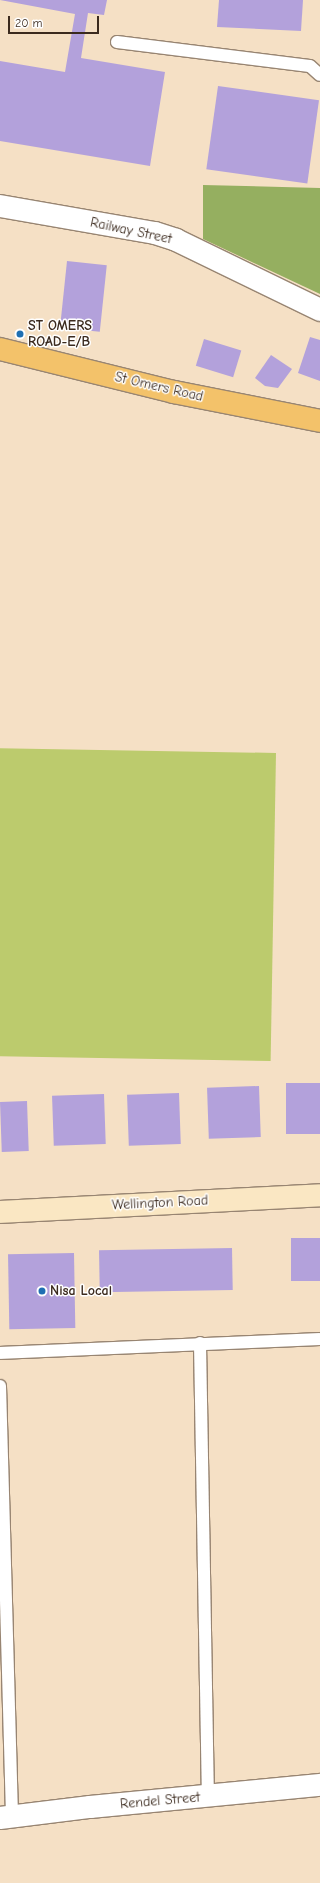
<!DOCTYPE html>
<html>
<head>
<meta charset="utf-8">
<style>
	body { margin:0 }
	#map { position:relative; width:320px; height:1883px; overflow:hidden; background:#f5e0c5; font-family:"Comic Neue",sans-serif }
	div>[style] { position:absolute }
	.green>* { inset:0; background:#bccb6d; transform-origin:0 0 }
	.forest>* { inset:0; background:#95af60 }
	.building>* { inset:0; background:#b3a1db; transform-origin:0 0 }
	.roads { filter:drop-shadow(1px 0 #988572) drop-shadow(-1px 0 #988572) drop-shadow(0 1px #988572) drop-shadow(0 -1px #988572) }
	.lane>* { height:12px; margin:-6px; padding:0 6px; transform-origin:6px; border-radius:6px; background:#fff }
	.street>* { height:22px; margin:-11px; padding:0 11px; transform-origin:11px; border-radius:11px; background:#fff }
	.secondary>* { height:22px; margin:-11px; padding:0 11px; transform-origin:11px; border-radius:11px; background:#fae7c3 }
	.primary>* { height:22px; margin:-11px; padding:0 11px; transform-origin:11px; border-radius:11px; background:#f3c26a }
	.dots>* { width:11px; height:11px; translate:-50% -50%; box-sizing:border-box; border:2px solid #fff; border-radius:50% }
	span { translate:-50% -50%; white-space:nowrap; text-align:center; line-height:1.15; -webkit-text-stroke:3px #fff; paint-order:stroke }
	.street-label { font-size:14px; color:#3b2a1e }
	.poi-label { font-size:14px; color:#3b2a1e; font-weight:700 }
	.left { translate:0 -50%; text-align:left }
	.scale { position:absolute; left:8px; top:16px; width:91px; height:18px; box-sizing:border-box; border:2px solid #3b2a1e; border-top:0; padding-left:5px; font-size:12px; line-height:14px; white-space:nowrap; color:#3b2a1e; -webkit-text-stroke:3px #fff; paint-order:stroke }
</style>
</head>
<body>
<div id="map">
	<div class="green">
		<div style="left:276px;top:753px;width:308px;height:277px;rotate:91deg"></div>
	</div>
	<div class="forest">
		<div style="clip-path:polygon(203px 185px,320px 188px,320px 294px,203px 239px)"></div>
	</div>
	<div class="building">
		<div style="clip-path:polygon(0 0,107px 0,104px 15px,88px 13px,81px 58px,165px 72px,150px 166px,0 141px,0 61px,65px 72px,75px 14px)"></div>
		<div style="clip-path:polygon(219px 0,303px 0,301px 31px,217px 27px)"></div>
		<div style="left:218px;top:86px;width:102px;height:84px;rotate:8deg"></div>
		<div style="left:67px;top:261px;width:40px;height:67px;rotate:6deg"></div>
		<div style="clip-path:polygon(310px 337px,320px 340px,320px 381px,298px 373px)"></div>
		<div style="left:204px;top:339px;width:39px;height:28px;rotate:17deg"></div>
		<div style="clip-path:polygon(271px 355px,292px 369px,278px 388px,265px 386px,255px 378px)"></div>
		<div style="left:320px;top:1083px;width:51px;height:34px;rotate:90deg"></div>
		<div style="left:259px;top:1086px;width:51px;height:52px;rotate:88deg"></div>
		<div style="left:179px;top:1093px;width:51px;height:52px;rotate:88deg"></div>
		<div style="left:104px;top:1094px;width:50px;height:52px;rotate:88deg"></div>
		<div style="left:27px;top:1101px;width:50px;height:27px;rotate:88deg"></div>
		<div style="left:320px;top:1238px;width:43px;height:29px;rotate:90deg"></div>
		<div style="left:232px;top:1248px;width:42px;height:133px;rotate:89deg"></div>
		<div style="left:74px;top:1253px;width:75px;height:66px;rotate:89deg"></div>
	</div>
	<div class="roads">
		<div class="lane">
			<div style="left:117px;top:42px;width:194px;rotate:7.1deg"></div>
			<div style="left:310px;top:66px;width:13px;rotate:42deg"></div>
			<div style="left:200px;top:1343px;width:454px;rotate:89deg"></div>
			<div style="left:0;top:1353px;width:320px;rotate:-2.5deg"></div>
			<div style="left:0;top:1386px;width:431px;rotate:88.4deg"></div>
		</div>
		<div class="street">
			<div style="left:0;top:206px;width:157px;rotate:9.9deg"></div>
			<div style="left:155px;top:233px;width:22px;rotate:18deg"></div>
			<div style="left:176px;top:240px;width:160px;rotate:25.9deg"></div>
			<div style="left:0;top:1818px;width:91px;rotate:-7deg"></div>
			<div style="left:90px;top:1807px;width:231px;rotate:-5.5deg"></div>
		</div>
		<div class="secondary">
			<div style="left:0;top:1212px;width:320px;rotate:-3deg"></div>
		</div>
		<div class="primary">
			<div style="left:0;top:349px;width:179px;rotate:13.9deg"></div>
			<div style="left:174px;top:392px;width:149px;rotate:11.2deg"></div>
		</div>
	</div>
	<div class="dots">
		<div style="left:20px;top:334px;background:#1f6fb2"></div>
		<div style="left:42px;top:1291px;background:#1f6fb2"></div>
	</div>
	<div class="street-label">
		<span style="left:131px;top:231px;rotate:12deg">Railway Street</span>
		<span style="left:159px;top:387px;rotate:13deg">St Omers Road</span>
		<span style="left:160px;top:1203px;rotate:-3deg">Wellington Road</span>
		<span style="left:160px;top:1801px;rotate:-5deg">Rendel Street</span>
	</div>
	<div class="poi-label">
		<span class="left" style="left:28px;top:334px">ST OMERS<br>ROAD-E/B</span>
		<span class="left" style="left:50px;top:1291px">Nisa Local</span>
	</div>
	<div class="scale">20 m</div>
</div>
</body>
</html>
